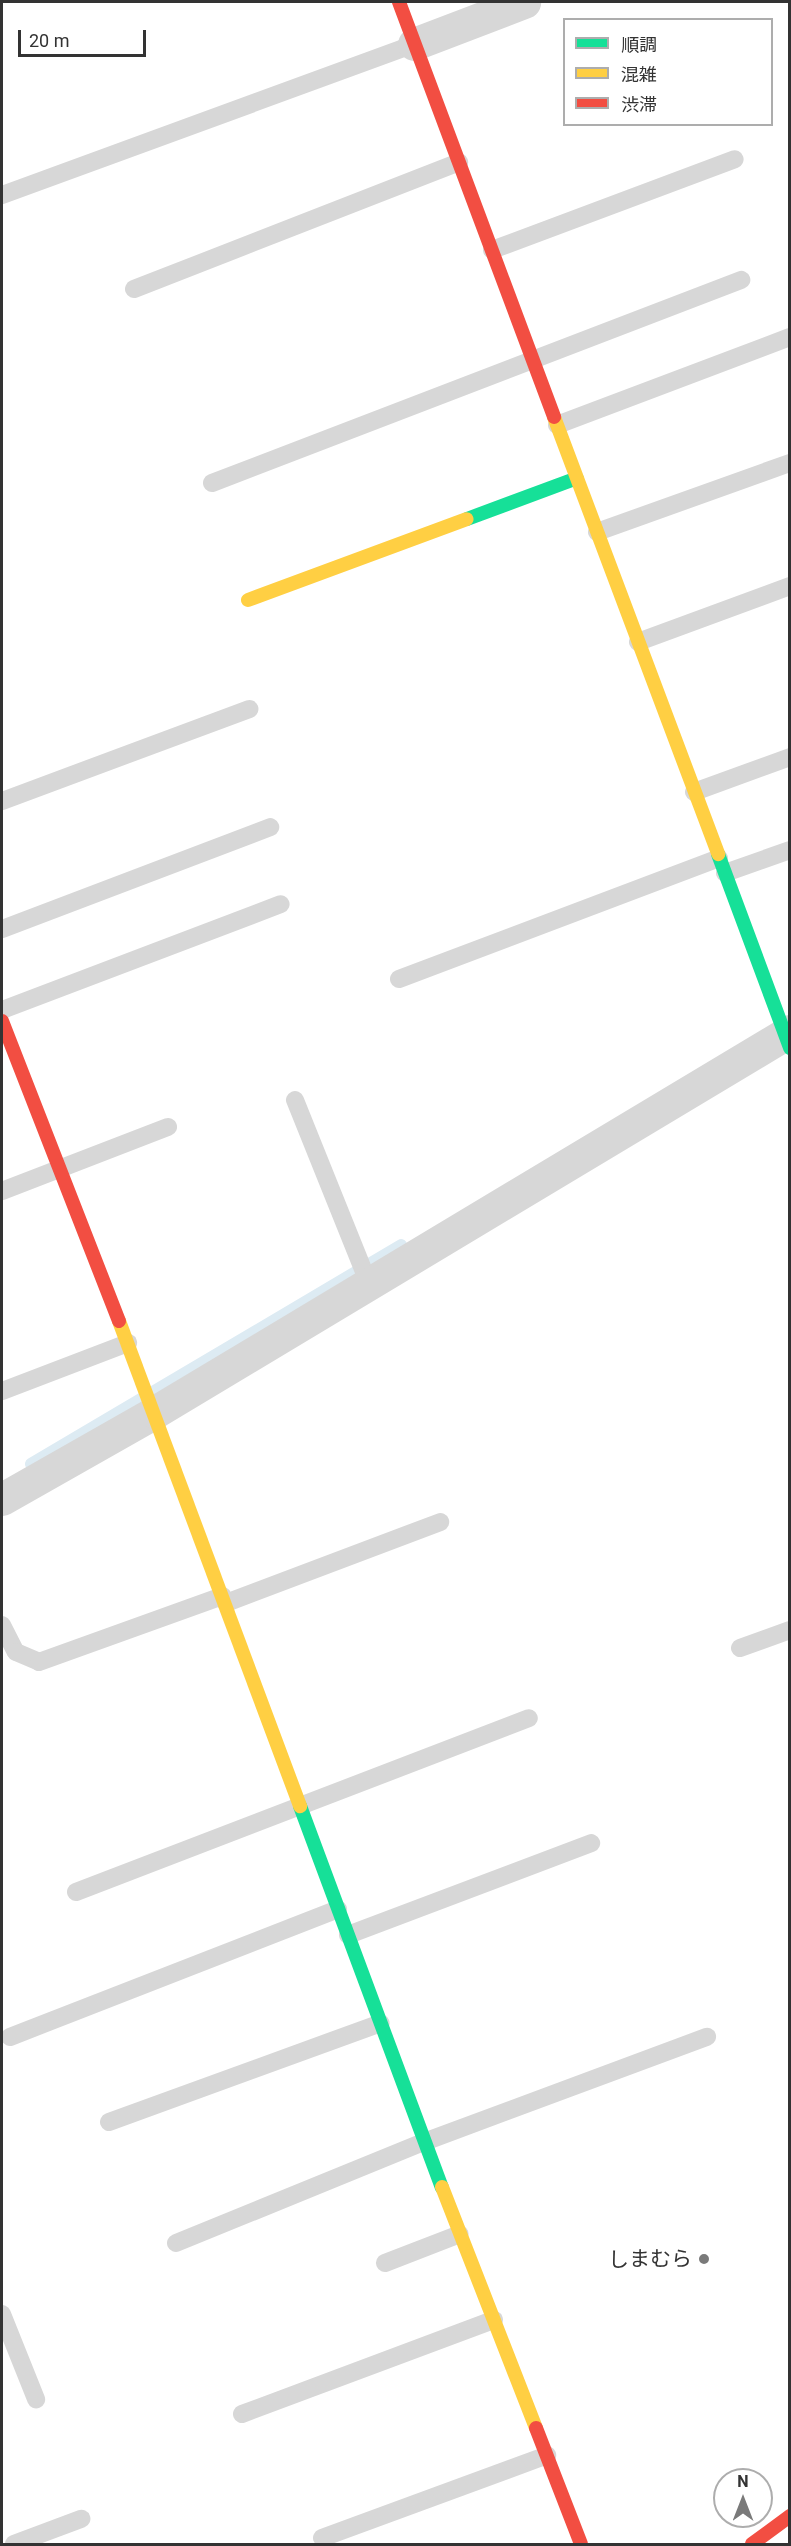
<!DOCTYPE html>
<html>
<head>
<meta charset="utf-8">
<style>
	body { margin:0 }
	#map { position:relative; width:791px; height:2546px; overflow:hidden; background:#fff; font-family:Roboto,"Noto Sans JP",sans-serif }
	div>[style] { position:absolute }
	.stream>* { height:12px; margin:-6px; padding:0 6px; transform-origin:6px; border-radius:6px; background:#ddebf3 }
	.lane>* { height:18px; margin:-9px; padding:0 9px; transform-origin:9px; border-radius:9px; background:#d7d7d7 }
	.street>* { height:33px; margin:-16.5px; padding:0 16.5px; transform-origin:16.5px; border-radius:16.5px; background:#d7d7d7 }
	.fast>* { height:14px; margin:-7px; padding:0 7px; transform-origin:7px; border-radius:7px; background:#16e098 }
	.slow>* { height:14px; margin:-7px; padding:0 7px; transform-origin:7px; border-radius:7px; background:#ffcf43 }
	.jam>* { height:14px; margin:-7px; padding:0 7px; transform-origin:7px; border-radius:7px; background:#f24e42 }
	.dots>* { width:16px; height:16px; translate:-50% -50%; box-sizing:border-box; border:3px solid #fff; border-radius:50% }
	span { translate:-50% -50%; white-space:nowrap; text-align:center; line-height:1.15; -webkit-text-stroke:6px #fff; paint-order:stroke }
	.poi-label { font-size:21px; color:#333 }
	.right { translate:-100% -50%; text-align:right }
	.frame { position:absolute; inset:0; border:3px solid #333; pointer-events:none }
	.legend { position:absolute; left:563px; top:18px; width:210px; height:108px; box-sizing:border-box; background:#fff; border:2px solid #adadad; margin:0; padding:8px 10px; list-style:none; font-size:18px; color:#333 }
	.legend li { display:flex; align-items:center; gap:12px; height:30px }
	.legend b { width:30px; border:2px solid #adadad }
	.north { position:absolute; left:713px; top:2468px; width:60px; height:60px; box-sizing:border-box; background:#fff; border:2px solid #adadad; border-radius:50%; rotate:0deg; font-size:16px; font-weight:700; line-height:24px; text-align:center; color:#333 }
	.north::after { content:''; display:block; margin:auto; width:21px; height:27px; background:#7a7a7a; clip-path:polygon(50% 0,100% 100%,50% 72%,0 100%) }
	.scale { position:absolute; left:18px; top:30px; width:128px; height:27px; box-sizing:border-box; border:3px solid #333; border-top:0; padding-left:8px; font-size:18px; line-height:21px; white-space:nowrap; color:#333; -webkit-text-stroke:4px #fff; paint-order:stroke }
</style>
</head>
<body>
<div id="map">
	<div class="stream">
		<div style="left:31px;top:1464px;width:430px;rotate:-30.6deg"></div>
	</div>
	<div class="lane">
		<div style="left:2px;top:195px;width:439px;rotate:-20.1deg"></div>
		<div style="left:492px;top:250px;width:259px;rotate:-20.5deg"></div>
		<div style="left:134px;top:289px;width:349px;rotate:-21.3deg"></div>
		<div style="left:557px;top:425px;width:249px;rotate:-20.7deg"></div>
		<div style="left:212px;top:483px;width:567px;rotate:-20.99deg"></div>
		<div style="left:597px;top:532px;width:205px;rotate:-19.7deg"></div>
		<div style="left:638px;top:642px;width:162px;rotate:-20.2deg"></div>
		<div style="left:694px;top:792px;width:102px;rotate:-20deg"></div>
		<div style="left:2px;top:801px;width:264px;rotate:-20.4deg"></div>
		<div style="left:725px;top:873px;width:69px;rotate:-19.5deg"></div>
		<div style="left:2px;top:929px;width:287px;rotate:-20.8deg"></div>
		<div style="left:399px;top:979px;width:342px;rotate:-20.7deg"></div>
		<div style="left:2px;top:1010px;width:298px;rotate:-20.8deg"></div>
		<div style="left:295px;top:1100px;width:198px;rotate:68.1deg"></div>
		<div style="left:2px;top:1191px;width:178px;rotate:-21.1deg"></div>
		<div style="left:2px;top:1391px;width:135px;rotate:-20.9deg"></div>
		<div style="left:226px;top:1603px;width:229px;rotate:-20.7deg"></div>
		<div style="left:2px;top:1625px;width:30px;rotate:63deg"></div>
		<div style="left:16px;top:1652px;width:25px;rotate:23deg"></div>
		<div style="left:39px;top:1662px;width:195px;rotate:-19.8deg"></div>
		<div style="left:740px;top:1648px;width:53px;rotate:-19.8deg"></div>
		<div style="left:76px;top:1892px;width:485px;rotate:-21deg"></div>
		<div style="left:348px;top:1935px;width:260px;rotate:-20.7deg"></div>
		<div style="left:10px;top:2037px;width:352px;rotate:-21.3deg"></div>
		<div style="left:109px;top:2122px;width:289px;rotate:-20deg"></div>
		<div style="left:176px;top:2243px;width:268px;rotate:-22.2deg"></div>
		<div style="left:424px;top:2142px;width:302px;rotate:-20.4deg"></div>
		<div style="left:385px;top:2263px;width:80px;rotate:-21.1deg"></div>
		<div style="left:2px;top:2314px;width:92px;rotate:68.2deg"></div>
		<div style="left:242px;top:2414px;width:269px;rotate:-20.5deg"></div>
		<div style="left:322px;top:2538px;width:240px;rotate:-20.2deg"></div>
		<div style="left:14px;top:2544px;width:72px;rotate:-20.5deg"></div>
	</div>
	<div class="street">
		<div style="left:414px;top:44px;width:118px;rotate:-20.9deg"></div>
		<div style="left:2px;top:1499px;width:176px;rotate:-29.6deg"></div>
		<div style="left:155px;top:1412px;width:741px;rotate:-30.96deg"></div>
	</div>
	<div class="fast">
		<div style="left:467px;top:519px;width:117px;rotate:-20.4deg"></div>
		<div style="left:718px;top:854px;width:207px;rotate:69.6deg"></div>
		<div style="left:300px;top:1806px;width:407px;rotate:69.6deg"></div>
	</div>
	<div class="slow">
		<div style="left:554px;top:417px;width:467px;rotate:69.4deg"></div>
		<div style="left:248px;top:600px;width:233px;rotate:-20.3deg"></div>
		<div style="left:119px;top:1321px;width:518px;rotate:69.53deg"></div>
		<div style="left:442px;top:2187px;width:259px;rotate:68.7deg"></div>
	</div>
	<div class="jam">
		<div style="left:399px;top:2px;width:443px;rotate:69.5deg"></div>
		<div style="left:2px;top:1021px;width:322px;rotate:68.7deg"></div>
		<div style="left:536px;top:2428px;width:124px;rotate:68.8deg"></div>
		<div style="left:752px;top:2544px;width:47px;rotate:-36.4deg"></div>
	</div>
	<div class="dots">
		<div style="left:704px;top:2259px;background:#7a7a7a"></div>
	</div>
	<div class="poi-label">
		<span class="right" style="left:692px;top:2259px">しまむら</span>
	</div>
	<div class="frame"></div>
	<ul class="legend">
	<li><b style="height:8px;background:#16e098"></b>順調</li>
	<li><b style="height:8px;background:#ffcf43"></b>混雑</li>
	<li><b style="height:8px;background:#f24e42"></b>渋滞</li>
	</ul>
	<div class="north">N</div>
	<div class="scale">20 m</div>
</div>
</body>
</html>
